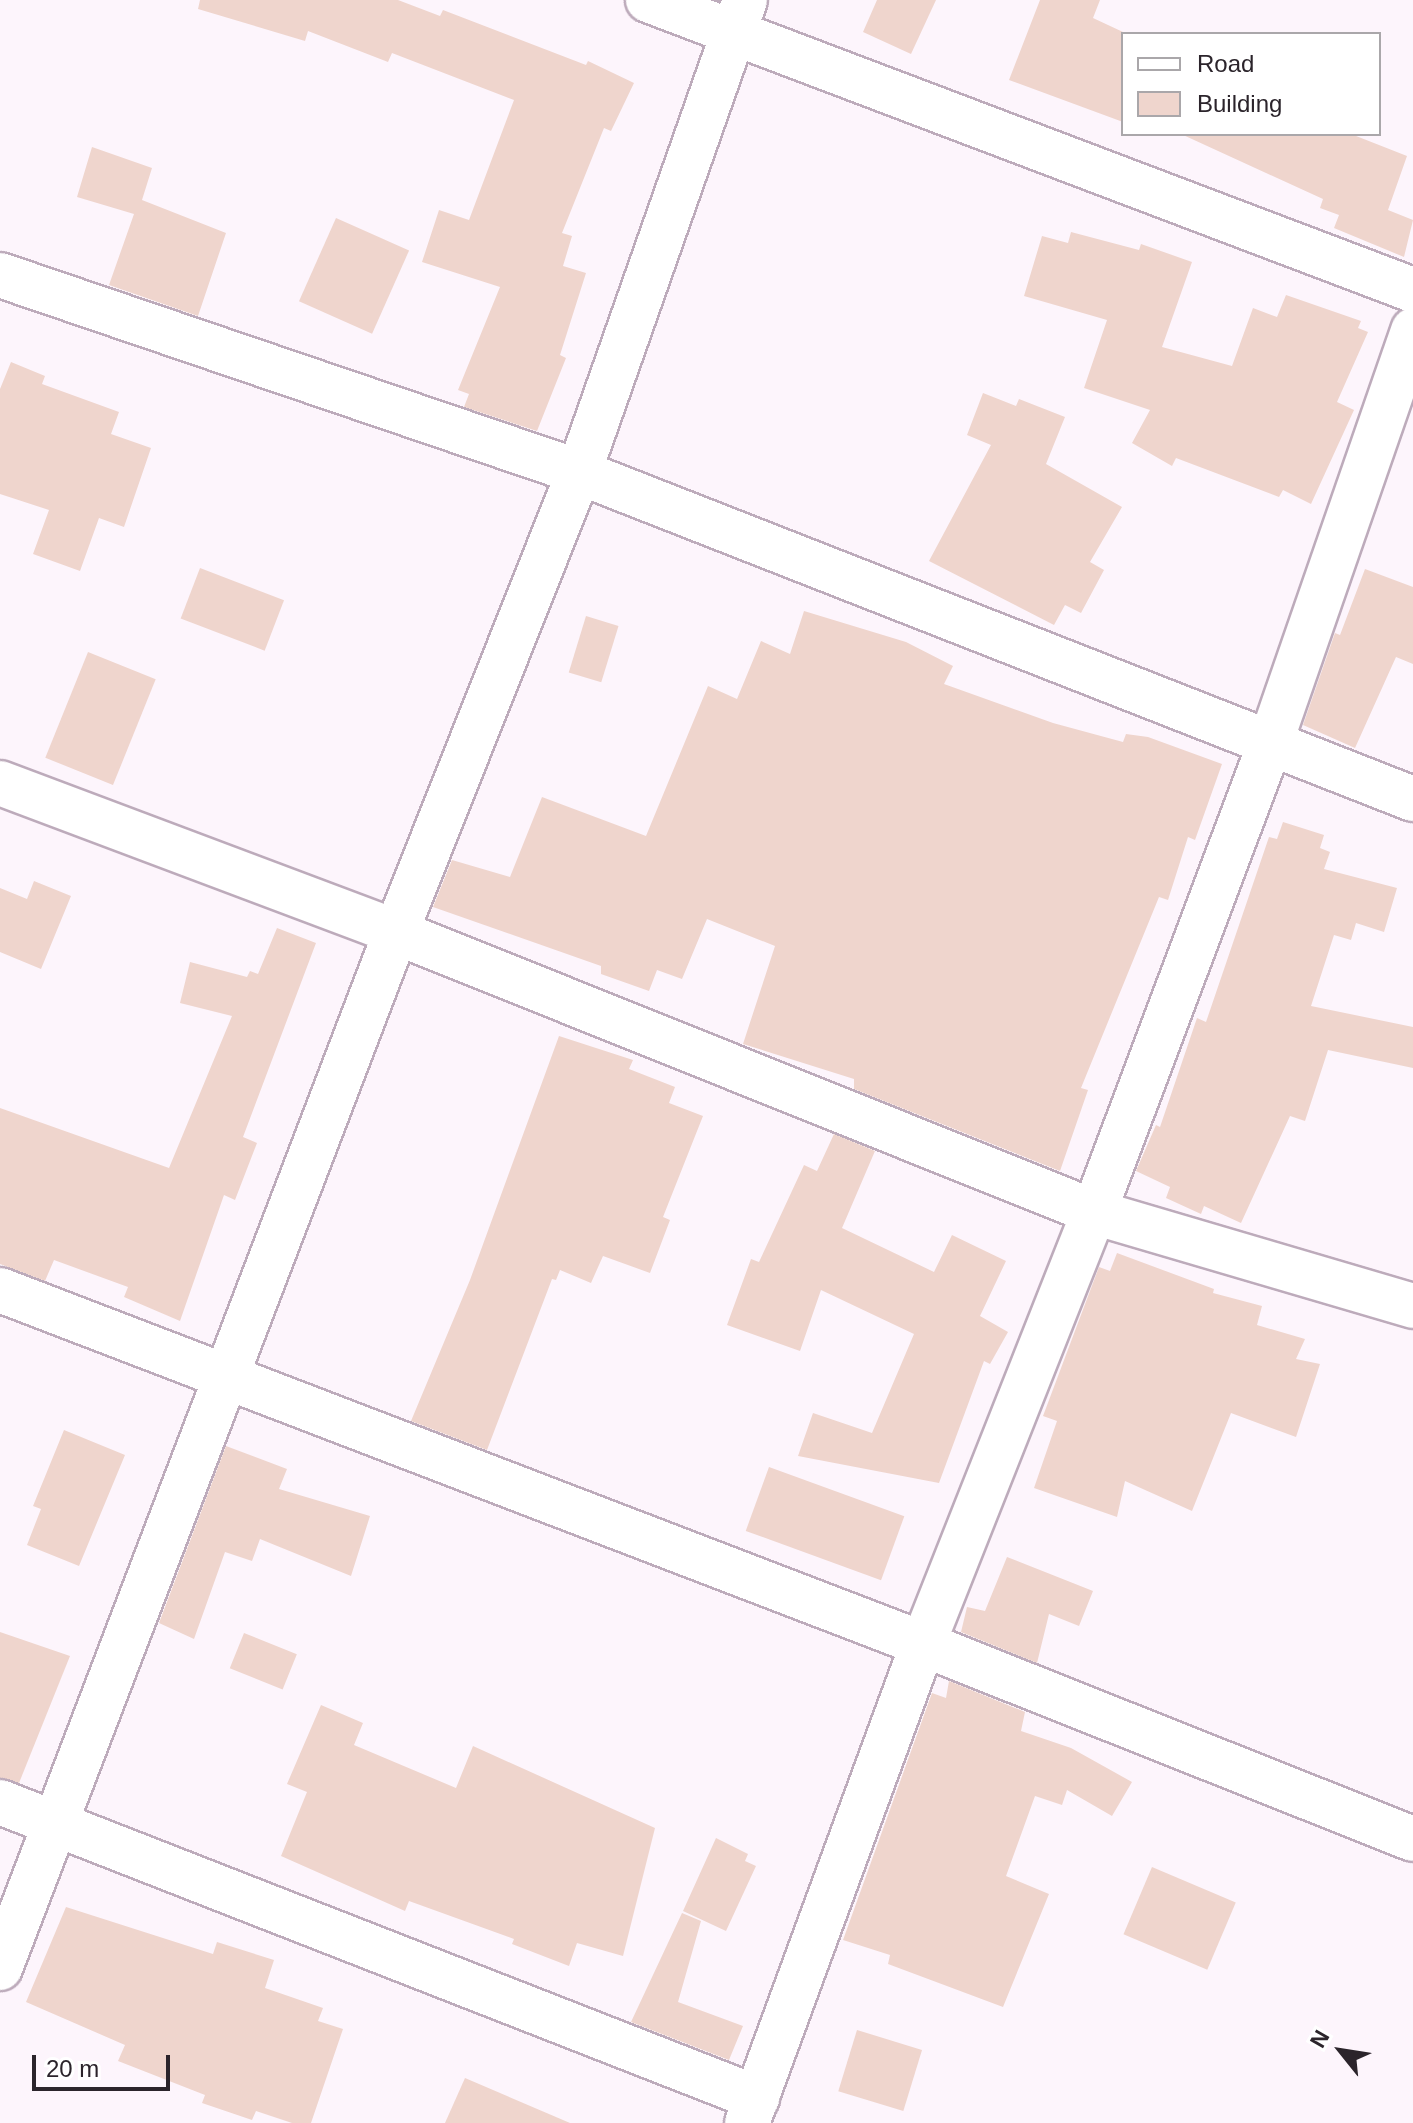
<!DOCTYPE html>
<html>
<head>
<meta charset="utf-8">
<style>
	body { margin:0 }
	#map { position:relative; width:1413px; height:2123px; overflow:hidden; background:#fdf5fc; font-family:Helvetica,sans-serif }
	div>[style] { position:absolute }
	.building>* { inset:0; background:#efd5cd; transform-origin:0 0 }
	.roads { filter:drop-shadow(2px 0 #bdabbb) drop-shadow(-2px 0 #bdabbb) drop-shadow(0 2px #bdabbb) drop-shadow(0 -2px #bdabbb) }
	.street>* { height:44px; margin:-22px; padding:0 22px; transform-origin:22px; border-radius:22px; background:#fff }
	span { translate:-50% -50%; white-space:nowrap; text-align:center; line-height:1.15; -webkit-text-stroke:7px #fff; paint-order:stroke }
	.legend { position:absolute; left:1121px; top:32px; width:260px; height:104px; box-sizing:border-box; background:#fff; border:2px solid #aaa7aa; margin:0; padding:10px 14px; list-style:none; font-size:24px; color:#2b242b }
	.legend li { display:flex; align-items:center; gap:16px; height:40px }
	.legend b { width:40px; border:2px solid #aaa7aa }
	.north { position:absolute; left:1301px; top:2011px; width:80px; height:80px; -webkit-text-stroke:6px #fff; paint-order:stroke; rotate:300deg; font-size:22px; font-weight:700; line-height:32px; text-align:center; color:#2b242b }
	.north::after { content:''; display:block; margin:auto; width:28px; height:36px; background:#2b242b; clip-path:polygon(50% 0,100% 100%,50% 72%,0 100%) }
	.scale { position:absolute; left:32px; top:2055px; width:138px; height:36px; box-sizing:border-box; border:4px solid #2b242b; border-top:0; padding-left:10px; font-size:24px; line-height:28px; white-space:nowrap; color:#2b242b; -webkit-text-stroke:6px #fff; paint-order:stroke }
</style>
</head>
<body>
<div id="map">
	<div class="building">
		<div style="clip-path:polygon(200px 0,398px 0,440px 16px,443px 10px,586px 65px,588px 61px,634px 83px,611px 131px,604px 128px,562px 233px,572px 236px,563px 266px,586px 273px,560px 355px,566px 358px,537px 431px,464px 407px,469px 394px,458px 390px,500px 287px,422px 262px,439px 210px,469px 220px,514px 100px,392px 53px,388px 62px,308px 31px,305px 41px,198px 9px)"></div>
		<div style="clip-path:polygon(877px 0,936px 0,911px 54px,863px 32px)"></div>
		<div style="clip-path:polygon(1040px 0,1100px 0,1093px 18px,1123px 32px,1123px 122px,1009px 80px)"></div>
		<div style="clip-path:polygon(1181px 134px,1351px 134px,1407px 156px,1388px 210px,1413px 220px,1404px 257px,1334px 228px,1339px 215px,1320px 208px,1323px 199px)"></div>
		<div style="clip-path:polygon(92px 147px,152px 168px,142px 200px,226px 233px,198px 316px,109px 285px,134px 214px,77px 197px)"></div>
		<div style="left:336px;top:218px;width:80px;height:91px;rotate:24deg"></div>
		<div style="clip-path:polygon(1071px 232px,1139px 250px,1141px 244px,1192px 262px,1162px 347px,1232px 366px,1253px 308px,1277px 317px,1286px 295px,1361px 321px,1358px 328px,1368px 332px,1337px 402px,1354px 410px,1311px 504px,1283px 490px,1279px 497px,1176px 458px,1172px 466px,1132px 443px,1150px 410px,1084px 388px,1107px 320px,1024px 296px,1042px 236px,1068px 243px)"></div>
		<div style="clip-path:polygon(11px 362px,45px 376px,42px 384px,119px 412px,111px 434px,151px 448px,124px 527px,99px 518px,80px 571px,33px 554px,49px 510px,0 494px,0 389px)"></div>
		<div style="clip-path:polygon(983px 393px,1016px 406px,1019px 399px,1065px 417px,1046px 464px,1122px 507px,1090px 562px,1104px 570px,1081px 613px,1065px 605px,1054px 625px,929px 561px,991px 445px,967px 435px)"></div>
		<div style="left:200px;top:568px;width:90px;height:54px;rotate:21deg"></div>
		<div style="clip-path:polygon(1365px 569px,1413px 587px,1413px 664px,1396px 657px,1355px 748px,1303px 725px,1335px 633px,1340px 635px)"></div>
		<div style="clip-path:polygon(804px 611px,906px 642px,953px 666px,944px 684px,1053px 723px,1123px 742px,1126px 734px,1148px 737px,1222px 764px,1195px 840px,1188px 837px,1168px 900px,1159px 897px,1081px 1088px,1088px 1090px,1060px 1171px,854px 1089px,854px 1079px,743px 1044px,775px 946px,707px 919px,682px 979px,657px 970px,649px 991px,601px 974px,601px 966px,433px 907px,452px 860px,510px 877px,542px 797px,646px 836px,708px 686px,737px 699px,761px 641px,790px 654px)"></div>
		<div style="left:586px;top:616px;width:34px;height:59px;rotate:17deg"></div>
		<div style="left:88px;top:652px;width:73px;height:114px;rotate:22deg"></div>
		<div style="clip-path:polygon(1283px 822px,1324px 835px,1320px 848px,1330px 852px,1324px 869px,1397px 888px,1384px 932px,1356px 923px,1351px 940px,1334px 935px,1311px 1006px,1413px 1027px,1413px 1068px,1328px 1050px,1305px 1121px,1290px 1116px,1241px 1223px,1204px 1206px,1201px 1214px,1166px 1198px,1170px 1187px,1136px 1171px,1156px 1125px,1160px 1127px,1197px 1018px,1206px 1022px,1269px 837px,1277px 839px)"></div>
		<div style="clip-path:polygon(34px 881px,71px 896px,41px 969px,0 952px,0 888px,27px 899px)"></div>
		<div style="clip-path:polygon(277px 928px,316px 943px,243px 1137px,257px 1143px,235px 1200px,224px 1195px,180px 1321px,124px 1297px,128px 1287px,54px 1260px,45px 1281px,0 1264px,0 1108px,169px 1168px,232px 1016px,180px 1003px,190px 962px,247px 977px,250px 971px,258px 974px)"></div>
		<div style="clip-path:polygon(559px 1036px,633px 1060px,629px 1069px,675px 1087px,669px 1103px,703px 1116px,663px 1217px,670px 1220px,650px 1273px,603px 1256px,591px 1283px,560px 1270px,556px 1280px,552px 1279px,487px 1450px,411px 1421px,470px 1280px)"></div>
		<div style="clip-path:polygon(834px 1134px,875px 1151px,842px 1228px,934px 1272px,952px 1235px,1006px 1261px,980px 1316px,1008px 1332px,990px 1364px,984px 1361px,939px 1483px,798px 1456px,813px 1413px,872px 1433px,914px 1334px,821px 1290px,800px 1351px,727px 1325px,751px 1259px,759px 1262px,804px 1165px,817px 1171px)"></div>
		<div style="clip-path:polygon(1117px 1253px,1214px 1289px,1213px 1293px,1262px 1306px,1257px 1325px,1305px 1339px,1296px 1359px,1320px 1364px,1296px 1437px,1231px 1413px,1192px 1511px,1125px 1481px,1117px 1517px,1034px 1488px,1057px 1421px,1043px 1416px,1099px 1267px,1110px 1271px)"></div>
		<div style="clip-path:polygon(64px 1430px,125px 1455px,79px 1566px,27px 1545px,41px 1509px,33px 1506px)"></div>
		<div style="clip-path:polygon(226px 1446px,287px 1469px,279px 1489px,370px 1516px,351px 1576px,260px 1539px,252px 1561px,225px 1552px,194px 1639px,159px 1623px)"></div>
		<div style="left:769px;top:1467px;width:144px;height:68px;rotate:20deg"></div>
		<div style="clip-path:polygon(1007px 1557px,1093px 1591px,1079px 1626px,1049px 1614px,1037px 1663px,961px 1632px,967px 1607px,985px 1611px)"></div>
		<div style="clip-path:polygon(0 1632px,70px 1656px,19px 1783px,0 1778px)"></div>
		<div style="left:244px;top:1633px;width:57px;height:38px;rotate:22deg"></div>
		<div style="clip-path:polygon(949px 1681px,1025px 1712px,1021px 1731px,1071px 1748px,1132px 1782px,1112px 1816px,1067px 1790px,1062px 1805px,1035px 1796px,1006px 1876px,1049px 1894px,1003px 2007px,888px 1964px,890px 1955px,843px 1940px,932px 1693px,946px 1698px)"></div>
		<div style="clip-path:polygon(321px 1705px,363px 1723px,354px 1745px,456px 1788px,473px 1746px,655px 1828px,623px 1956px,577px 1943px,569px 1966px,512px 1944px,514px 1939px,409px 1901px,405px 1911px,281px 1856px,307px 1792px,287px 1784px)"></div>
		<div style="clip-path:polygon(716px 1838px,748px 1854px,745px 1861px,756px 1866px,726px 1931px,683px 1911px)"></div>
		<div style="left:1152px;top:1867px;width:91px;height:73px;rotate:23deg"></div>
		<div style="clip-path:polygon(66px 1907px,213px 1954px,217px 1942px,274px 1960px,265px 1988px,323px 2008px,318px 2021px,343px 2029px,311px 2123px,292px 2123px,256px 2111px,252px 2120px,202px 2103px,205px 2095px,118px 2061px,125px 2045px,26px 2002px)"></div>
		<div style="clip-path:polygon(682px 1913px,701px 1921px,678px 2002px,743px 2026px,729px 2060px,631px 2022px)"></div>
		<div style="left:857px;top:2030px;width:68px;height:64px;rotate:17deg"></div>
		<div style="clip-path:polygon(465px 2078px,570px 2123px,445px 2123px)"></div>
	</div>
	<div class="roads">
		<div class="street">
			<div style="left:648px;top:0;width:818px;rotate:20.76deg"></div>
			<div style="left:0;top:275px;width:612px;rotate:18.79deg"></div>
			<div style="left:579px;top:472px;width:896px;rotate:21.41deg"></div>
			<div style="left:0;top:783px;width:423px;rotate:20.6deg"></div>
			<div style="left:396px;top:932px;width:752px;rotate:21.86deg"></div>
			<div style="left:1094px;top:1212px;width:333px;rotate:16.4deg"></div>
			<div style="left:0;top:1290px;width:989px;rotate:20.98deg"></div>
			<div style="left:923px;top:1644px;width:527px;rotate:21.7deg"></div>
			<div style="left:0;top:1802px;width:813px;rotate:21.36deg"></div>
			<div style="left:0;top:1968px;width:1109px;rotate:-69.08deg"></div>
			<div style="left:396px;top:932px;width:495px;rotate:-68.3deg"></div>
			<div style="left:579px;top:472px;width:500px;rotate:-70.62deg"></div>
			<div style="left:747px;top:2123px;width:510px;rotate:-69.83deg"></div>
			<div style="left:923px;top:1644px;width:465px;rotate:-68.4deg"></div>
			<div style="left:1094px;top:1212px;width:503px;rotate:-69.4deg"></div>
			<div style="left:1271px;top:741px;width:435px;rotate:-70.9deg"></div>
		</div>
	</div>
	<ul class="legend">
	<li><b style="height:10px;background:#fff"></b>Road</li>
	<li><b style="height:22px;background:#efd5cd"></b>Building</li>
	</ul>
	<div class="north">N</div>
	<div class="scale">20 m</div>
</div>
</body>
</html>
